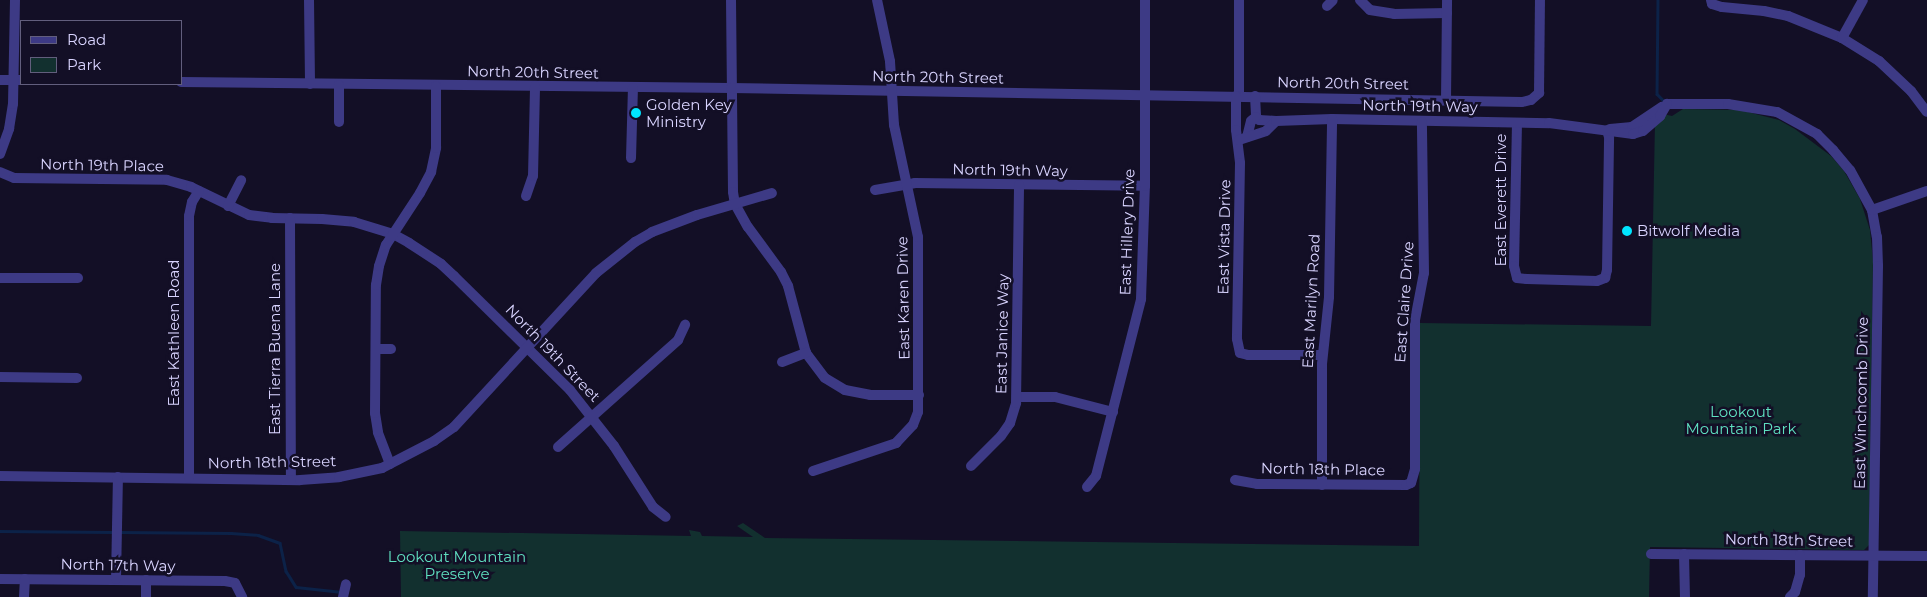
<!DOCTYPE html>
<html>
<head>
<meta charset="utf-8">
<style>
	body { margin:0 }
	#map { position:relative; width:1927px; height:597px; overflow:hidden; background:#130f26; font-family:Montserrat,sans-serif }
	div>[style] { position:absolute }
	.green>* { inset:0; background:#12302f }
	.stream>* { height:2.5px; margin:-1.25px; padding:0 1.25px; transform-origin:1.25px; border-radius:1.25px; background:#0c2248 }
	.minor>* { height:10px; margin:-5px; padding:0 5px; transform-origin:5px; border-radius:5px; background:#3d3a85 }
	.dots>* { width:14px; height:14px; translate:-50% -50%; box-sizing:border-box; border:2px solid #130f26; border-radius:50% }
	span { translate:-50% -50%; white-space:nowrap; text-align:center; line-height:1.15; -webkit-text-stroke:5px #130f26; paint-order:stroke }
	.street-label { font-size:15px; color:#d9d4ff }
	.poi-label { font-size:15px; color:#d9d4ff }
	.left { translate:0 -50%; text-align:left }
	.park-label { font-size:15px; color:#5fe0c0 }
	.legend { position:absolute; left:20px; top:20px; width:162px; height:65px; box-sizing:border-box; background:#130f26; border:1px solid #625e7d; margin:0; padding:6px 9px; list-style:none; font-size:15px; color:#d9d4ff }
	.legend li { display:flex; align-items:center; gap:10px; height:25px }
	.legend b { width:25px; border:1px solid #625e7d }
</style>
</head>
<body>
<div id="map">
	<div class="green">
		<div style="clip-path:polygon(1683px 109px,1740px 110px,1779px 120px,1795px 129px,1831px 156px,1844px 171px,1860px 199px,1870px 230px,1873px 261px,1869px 545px,1864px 550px,1650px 547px,1649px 597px,401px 597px,400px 531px,691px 536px,689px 530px,700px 532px,702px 536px,753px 537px,737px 526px,743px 523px,765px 538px,1419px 546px,1420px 323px,1651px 326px,1655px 122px,1663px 114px,1672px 116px)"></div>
	</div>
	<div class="stream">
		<div style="left:1658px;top:0;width:94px;rotate:90.6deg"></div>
		<div style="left:1657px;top:94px;width:13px;rotate:45deg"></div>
		<div style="left:0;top:531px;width:113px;rotate:0.5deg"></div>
		<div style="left:119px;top:532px;width:112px;rotate:0.5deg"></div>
		<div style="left:231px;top:533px;width:27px;rotate:4deg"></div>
		<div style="left:258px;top:535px;width:23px;rotate:20deg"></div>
		<div style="left:280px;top:543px;width:29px;rotate:78deg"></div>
		<div style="left:286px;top:571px;width:19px;rotate:58deg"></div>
		<div style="left:296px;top:587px;width:46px;rotate:6.2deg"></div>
	</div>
	<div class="minor">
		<div style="left:309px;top:0;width:84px;rotate:89.3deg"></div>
		<div style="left:731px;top:0;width:192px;rotate:89.4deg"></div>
		<div style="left:733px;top:192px;width:12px;rotate:81deg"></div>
		<div style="left:735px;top:204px;width:26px;rotate:61deg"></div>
		<div style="left:748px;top:227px;width:56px;rotate:53.7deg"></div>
		<div style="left:781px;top:272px;width:16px;rotate:63deg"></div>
		<div style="left:788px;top:286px;width:69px;rotate:75deg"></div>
		<div style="left:806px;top:353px;width:31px;rotate:53deg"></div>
		<div style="left:825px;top:378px;width:23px;rotate:31deg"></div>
		<div style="left:845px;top:390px;width:25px;rotate:11deg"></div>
		<div style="left:870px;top:395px;width:49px"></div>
		<div style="left:1239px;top:0;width:96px;rotate:90deg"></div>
		<div style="left:1360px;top:0;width:14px;rotate:45deg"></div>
		<div style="left:1370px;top:10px;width:24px;rotate:9deg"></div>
		<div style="left:1394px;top:14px;width:53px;rotate:-1.1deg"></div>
		<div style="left:1711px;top:0;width:4px;rotate:76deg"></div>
		<div style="left:1712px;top:4px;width:10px;rotate:17deg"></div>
		<div style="left:1722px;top:7px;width:42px;rotate:5.4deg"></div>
		<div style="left:1764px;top:11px;width:25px;rotate:12deg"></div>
		<div style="left:1788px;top:16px;width:58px;rotate:22.2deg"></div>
		<div style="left:1842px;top:38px;width:44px;rotate:31.9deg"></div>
		<div style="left:1879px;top:61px;width:44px;rotate:43.2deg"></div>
		<div style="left:1911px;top:91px;width:26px;rotate:53deg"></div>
		<div style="left:1327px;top:6px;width:8px;rotate:-45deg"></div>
		<div style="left:1842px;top:38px;width:43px;rotate:-61.1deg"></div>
		<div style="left:0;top:80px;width:21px"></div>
		<div style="left:181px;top:82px;width:550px;rotate:0.63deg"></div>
		<div style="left:731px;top:88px;width:791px;rotate:1.01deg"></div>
		<div style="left:1522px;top:102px;width:9px;rotate:-13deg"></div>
		<div style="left:1531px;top:100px;width:11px;rotate:-41deg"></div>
		<div style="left:1539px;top:93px;width:93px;rotate:-89.4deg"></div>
		<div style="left:339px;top:85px;width:37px;rotate:90deg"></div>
		<div style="left:1236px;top:96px;width:34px;rotate:90deg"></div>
		<div style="left:1236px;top:130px;width:33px;rotate:83deg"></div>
		<div style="left:1240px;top:163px;width:176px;rotate:91deg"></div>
		<div style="left:1237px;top:339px;width:14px;rotate:78deg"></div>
		<div style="left:1240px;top:353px;width:8px;rotate:14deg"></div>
		<div style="left:1248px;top:355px;width:74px"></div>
		<div style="left:1255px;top:96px;width:21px;rotate:87deg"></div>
		<div style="left:1256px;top:117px;width:4px;rotate:45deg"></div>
		<div style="left:1259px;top:120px;width:17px;rotate:3deg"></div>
		<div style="left:1446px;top:100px;width:100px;rotate:-89.4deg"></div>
		<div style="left:1667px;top:104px;width:61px"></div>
		<div style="left:1728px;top:104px;width:50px;rotate:9.3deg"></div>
		<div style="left:1777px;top:112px;width:46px;rotate:28.8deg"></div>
		<div style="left:1817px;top:134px;width:23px;rotate:45deg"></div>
		<div style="left:1833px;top:150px;width:26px;rotate:50deg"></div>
		<div style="left:1850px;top:170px;width:46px;rotate:61.2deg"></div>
		<div style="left:1872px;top:210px;width:27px;rotate:80deg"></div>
		<div style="left:1877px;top:237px;width:29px;rotate:88deg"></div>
		<div style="left:1878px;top:266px;width:331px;rotate:90.9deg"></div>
		<div style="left:1517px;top:123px;width:143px;rotate:91.2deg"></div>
		<div style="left:1514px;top:266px;width:12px;rotate:76deg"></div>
		<div style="left:1517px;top:278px;width:10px;rotate:6deg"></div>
		<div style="left:1527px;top:279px;width:70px;rotate:1.6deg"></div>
		<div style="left:1597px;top:281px;width:9px;rotate:-21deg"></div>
		<div style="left:1605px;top:278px;width:8px;rotate:-76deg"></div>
		<div style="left:1607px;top:270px;width:133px;rotate:-89.1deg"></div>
		<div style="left:1609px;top:137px;width:7px;rotate:-106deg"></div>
		<div style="left:1610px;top:129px;width:22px;rotate:-5deg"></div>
		<div style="left:1632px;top:127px;width:36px;rotate:-34deg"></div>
		<div style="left:1247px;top:137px;width:16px;rotate:-76deg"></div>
		<div style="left:1251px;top:121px;width:6px;rotate:-39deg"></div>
		<div style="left:1239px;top:140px;width:28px;rotate:-18deg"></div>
		<div style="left:1266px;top:131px;width:14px;rotate:-45deg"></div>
		<div style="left:1276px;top:121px;width:56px;rotate:-2deg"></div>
		<div style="left:1332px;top:119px;width:217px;rotate:1.1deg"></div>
		<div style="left:1549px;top:123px;width:85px;rotate:7.5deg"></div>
		<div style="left:1633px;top:134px;width:10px;rotate:-17deg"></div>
		<div style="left:1643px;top:131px;width:23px;rotate:-41deg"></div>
		<div style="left:1660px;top:116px;width:14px;rotate:-60deg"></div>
		<div style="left:0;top:154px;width:27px;rotate:-70deg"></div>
		<div style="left:9px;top:129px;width:25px;rotate:-81deg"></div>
		<div style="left:13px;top:104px;width:104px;rotate:-88.9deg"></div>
		<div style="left:631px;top:158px;width:70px;rotate:-88.4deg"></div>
		<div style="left:0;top:172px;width:15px;rotate:23deg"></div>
		<div style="left:14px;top:178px;width:153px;rotate:0.7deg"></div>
		<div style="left:167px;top:180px;width:25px;rotate:16deg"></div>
		<div style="left:191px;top:187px;width:64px;rotate:25.8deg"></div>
		<div style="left:249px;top:215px;width:23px;rotate:7deg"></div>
		<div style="left:272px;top:218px;width:50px;rotate:1.1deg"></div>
		<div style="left:322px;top:219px;width:32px;rotate:5deg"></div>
		<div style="left:354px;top:222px;width:41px;rotate:17.1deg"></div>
		<div style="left:393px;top:234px;width:18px;rotate:29deg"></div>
		<div style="left:409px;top:243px;width:38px;rotate:33deg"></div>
		<div style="left:441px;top:264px;width:18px;rotate:43deg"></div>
		<div style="left:454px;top:276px;width:163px;rotate:44.5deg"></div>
		<div style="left:570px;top:390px;width:71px;rotate:51.8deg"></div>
		<div style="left:614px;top:446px;width:72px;rotate:57.4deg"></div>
		<div style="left:653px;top:507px;width:16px;rotate:38deg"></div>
		<div style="left:875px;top:190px;width:41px;rotate:-9.9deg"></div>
		<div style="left:915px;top:183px;width:230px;rotate:0.7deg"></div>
		<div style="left:526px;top:196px;width:21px;rotate:-71deg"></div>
		<div style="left:533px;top:176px;width:90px;rotate:-88.7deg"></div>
		<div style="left:228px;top:206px;width:29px;rotate:-63deg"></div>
		<div style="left:1872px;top:210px;width:58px;rotate:-19.1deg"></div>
		<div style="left:290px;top:218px;width:262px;rotate:89.8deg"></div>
		<div style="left:0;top:278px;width:78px"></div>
		<div style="left:376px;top:349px;width:15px"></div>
		<div style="left:782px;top:362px;width:26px;rotate:-21deg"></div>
		<div style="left:0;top:377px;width:77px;rotate:0.7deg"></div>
		<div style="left:1017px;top:397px;width:38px"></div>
		<div style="left:1055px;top:397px;width:60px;rotate:14.5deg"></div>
		<div style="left:558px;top:447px;width:161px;rotate:-41.7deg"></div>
		<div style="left:678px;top:340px;width:17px;rotate:-65deg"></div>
		<div style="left:390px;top:464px;width:34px;rotate:-111deg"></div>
		<div style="left:378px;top:432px;width:19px;rotate:-99deg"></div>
		<div style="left:375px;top:413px;width:128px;rotate:-89.6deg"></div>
		<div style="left:376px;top:285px;width:19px;rotate:-81deg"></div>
		<div style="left:379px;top:266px;width:22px;rotate:-72deg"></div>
		<div style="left:386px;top:245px;width:62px;rotate:-56.8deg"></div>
		<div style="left:420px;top:193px;width:24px;rotate:-62deg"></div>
		<div style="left:431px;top:172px;width:25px;rotate:-78deg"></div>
		<div style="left:436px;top:148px;width:62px;rotate:-90deg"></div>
		<div style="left:971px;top:466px;width:42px;rotate:-45deg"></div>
		<div style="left:1001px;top:436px;width:16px;rotate:-55deg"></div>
		<div style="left:1010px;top:423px;width:21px;rotate:-73deg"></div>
		<div style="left:1016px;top:403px;width:218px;rotate:-89.2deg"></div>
		<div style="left:813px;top:471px;width:88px;rotate:-18.6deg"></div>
		<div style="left:896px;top:443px;width:25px;rotate:-47deg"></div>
		<div style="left:913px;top:425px;width:14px;rotate:-69deg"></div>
		<div style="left:918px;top:412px;width:175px;rotate:-90deg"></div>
		<div style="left:918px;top:237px;width:115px;rotate:-102.1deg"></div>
		<div style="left:894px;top:125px;width:64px;rotate:-93.6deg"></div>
		<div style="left:890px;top:61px;width:62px;rotate:-102deg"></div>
		<div style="left:0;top:476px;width:300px;rotate:0.8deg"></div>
		<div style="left:300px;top:480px;width:39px;rotate:-4deg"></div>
		<div style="left:339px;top:477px;width:44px;rotate:-11.8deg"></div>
		<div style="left:382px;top:468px;width:59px;rotate:-27.4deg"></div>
		<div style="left:434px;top:441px;width:24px;rotate:-35deg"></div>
		<div style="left:454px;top:427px;width:209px;rotate:-47.3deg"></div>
		<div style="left:596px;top:273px;width:50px;rotate:-38.5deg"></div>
		<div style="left:635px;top:242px;width:20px;rotate:-30deg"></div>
		<div style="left:652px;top:232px;width:48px;rotate:-20.7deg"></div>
		<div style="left:697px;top:215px;width:78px;rotate:-16.3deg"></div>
		<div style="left:189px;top:478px;width:262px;rotate:-90deg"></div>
		<div style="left:189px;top:216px;width:14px;rotate:-78deg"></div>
		<div style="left:192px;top:202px;width:13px;rotate:-58deg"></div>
		<div style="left:1235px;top:480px;width:22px;rotate:10deg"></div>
		<div style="left:1257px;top:484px;width:149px;rotate:0.4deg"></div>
		<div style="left:1406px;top:485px;width:5px;rotate:-22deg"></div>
		<div style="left:1411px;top:483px;width:15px;rotate:-74deg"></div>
		<div style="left:1415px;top:469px;width:149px;rotate:-90deg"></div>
		<div style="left:1415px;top:320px;width:48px;rotate:-79.2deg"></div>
		<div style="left:1424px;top:273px;width:151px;rotate:-90.8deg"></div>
		<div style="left:1322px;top:485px;width:121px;rotate:-90deg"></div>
		<div style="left:1322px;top:364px;width:67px;rotate:-84deg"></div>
		<div style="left:1329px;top:297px;width:178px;rotate:-89deg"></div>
		<div style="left:1087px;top:487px;width:14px;rotate:-51deg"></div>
		<div style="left:1096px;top:476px;width:183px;rotate:-75.7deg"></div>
		<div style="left:1141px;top:299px;width:113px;rotate:-88deg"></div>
		<div style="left:1145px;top:186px;width:186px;rotate:-90deg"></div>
		<div style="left:1651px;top:554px;width:276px;rotate:0.4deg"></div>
		<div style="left:1684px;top:554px;width:43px;rotate:88.7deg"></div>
		<div style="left:0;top:579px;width:225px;rotate:0.5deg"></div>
		<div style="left:225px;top:581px;width:10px;rotate:11deg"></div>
		<div style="left:235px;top:583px;width:16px;rotate:63deg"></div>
		<div style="left:116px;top:579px;width:102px;rotate:-88.9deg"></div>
		<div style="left:24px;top:597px;width:18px;rotate:-87deg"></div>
		<div style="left:146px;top:597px;width:17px;rotate:-90deg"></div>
		<div style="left:343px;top:597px;width:13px;rotate:-77deg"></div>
		<div style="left:1790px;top:597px;width:7px;rotate:-45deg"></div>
		<div style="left:1795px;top:592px;width:18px;rotate:-74deg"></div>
		<div style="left:1800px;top:575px;width:20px;rotate:-90deg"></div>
	</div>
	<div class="dots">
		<div style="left:636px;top:113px;background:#00e5ff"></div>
		<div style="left:1627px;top:231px;background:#00e5ff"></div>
	</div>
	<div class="street-label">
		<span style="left:533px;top:72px;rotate:1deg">North 20th Street</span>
		<span style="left:938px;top:77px;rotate:1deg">North 20th Street</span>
		<span style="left:1343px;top:83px;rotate:1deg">North 20th Street</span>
		<span style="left:1420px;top:106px;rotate:1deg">North 19th Way</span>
		<span style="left:102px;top:165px;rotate:1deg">North 19th Place</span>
		<span style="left:1010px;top:170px;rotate:1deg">North 19th Way</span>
		<span style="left:1501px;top:200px;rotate:-90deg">East Everett Drive</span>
		<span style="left:1127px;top:232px;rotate:-88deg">East Hillery Drive</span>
		<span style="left:1224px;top:237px;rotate:-89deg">East Vista Drive</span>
		<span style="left:903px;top:298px;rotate:-91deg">East Karen Drive</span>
		<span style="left:1311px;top:301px;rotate:-87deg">East Marilyn Road</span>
		<span style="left:1404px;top:302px;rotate:-86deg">East Claire Drive</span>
		<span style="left:174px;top:333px;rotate:-90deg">East Kathleen Road</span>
		<span style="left:1002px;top:334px;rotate:-89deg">East Janice Way</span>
		<span style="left:275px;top:349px;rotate:-90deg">East Tierra Buena Lane</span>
		<span style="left:553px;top:353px;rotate:46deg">North 19th Street</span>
		<span style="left:1861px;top:403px;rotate:-89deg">East Winchcomb Drive</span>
		<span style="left:272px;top:462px;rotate:-1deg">North 18th Street</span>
		<span style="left:1323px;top:469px;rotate:1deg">North 18th Place</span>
		<span style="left:1789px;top:540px;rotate:1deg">North 18th Street</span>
		<span style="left:118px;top:565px;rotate:1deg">North 17th Way</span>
	</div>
	<div class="poi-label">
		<span class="left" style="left:646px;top:113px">Golden Key<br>Ministry</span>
		<span class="left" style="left:1637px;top:231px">Bitwolf Media</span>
	</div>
	<div class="park-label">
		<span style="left:1741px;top:420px">Lookout<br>Mountain Park</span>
		<span style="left:457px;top:565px">Lookout Mountain<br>Preserve</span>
	</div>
	<ul class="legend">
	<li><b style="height:6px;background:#3d3a85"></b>Road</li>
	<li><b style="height:14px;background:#12302f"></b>Park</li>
	</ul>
</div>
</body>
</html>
